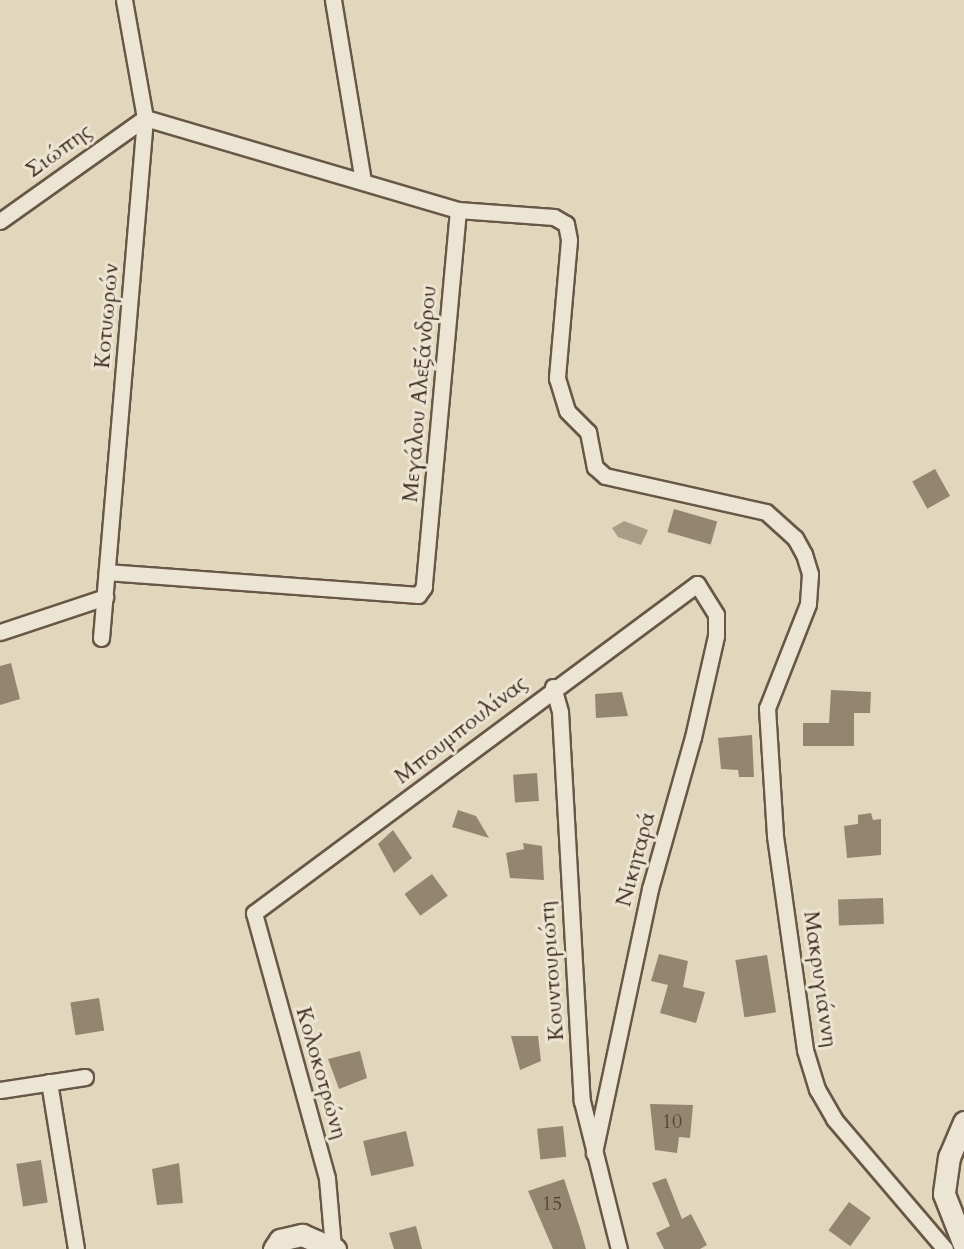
<!DOCTYPE html>
<html>
<head>
<meta charset="utf-8">
<style>
	body { margin:0 }
	#map { position:relative; width:964px; height:1249px; overflow:hidden; background:#e1d7bc; font-family:Cardo,serif }
	div>[style] { position:absolute }
	.water>* { inset:0; background:#aa9d87 }
	.building>* { inset:0; background:#948571; transform-origin:0 0 }
	.roads { filter:drop-shadow(2px 0 #685747) drop-shadow(-2px 0 #685747) drop-shadow(0 2px #685747) drop-shadow(0 -2px #685747) }
	.street>* { height:15px; margin:-7.5px; padding:0 7.5px; transform-origin:7.5px; border-radius:7.5px; background:#ece5d3 }
	.secondary>* { height:21px; margin:-10.5px; padding:0 10.5px; transform-origin:10.5px; border-radius:10.5px; background:#ece5d3 }
	span { translate:-50% -50%; white-space:nowrap; text-align:center; line-height:1.15; -webkit-text-stroke:6px #ece5d3; paint-order:stroke }
	.number-label { font-size:20px; color:#554234 }
	.number-label span { -webkit-text-stroke-width:0 }
	.street-label { font-size:22px; color:#402c20 }
</style>
</head>
<body>
<div id="map">
	<div class="water">
		<div style="clip-path:polygon(624px 521px,648px 530px,641px 545px,618px 537px,612px 528px)"></div>
	</div>
	<div class="building">
		<div style="left:935px;top:469px;width:31px;height:26px;rotate:61deg"></div>
		<div style="left:674px;top:509px;width:45px;height:24px;rotate:16deg"></div>
		<div style="clip-path:polygon(11px 663px,20px 699px,0 705px,0 666px)"></div>
		<div style="clip-path:polygon(831px 690px,871px 692px,870px 713px,854px 713px,854px 746px,803px 746px,803px 723px,829px 723px)"></div>
		<div style="clip-path:polygon(622px 692px,628px 716px,596px 718px,595px 694px)"></div>
		<div style="clip-path:polygon(752px 735px,754px 777px,739px 777px,738px 770px,721px 769px,718px 738px)"></div>
		<div style="left:537px;top:773px;width:28px;height:24px;rotate:86deg"></div>
		<div style="clip-path:polygon(458px 810px,476px 816px,489px 838px,452px 827px)"></div>
		<div style="clip-path:polygon(871px 813px,873px 820px,881px 819px,881px 855px,847px 858px,844px 826px,858px 824px,858px 815px)"></div>
		<div style="clip-path:polygon(393px 830px,412px 858px,394px 873px,378px 844px)"></div>
		<div style="clip-path:polygon(523px 843px,542px 846px,544px 880px,510px 878px,506px 853px,524px 849px)"></div>
		<div style="left:432px;top:874px;width:27px;height:34px;rotate:54deg"></div>
		<div style="left:883px;top:898px;width:26px;height:45px;rotate:88deg"></div>
		<div style="clip-path:polygon(659px 954px,688px 961px,683px 987px,705px 992px,696px 1023px,660px 1013px,668px 985px,651px 981px)"></div>
		<div style="left:767px;top:955px;width:58px;height:32px;rotate:81deg"></div>
		<div style="left:99px;top:998px;width:33px;height:29px;rotate:81deg"></div>
		<div style="clip-path:polygon(511px 1036px,538px 1036px,541px 1061px,520px 1070px)"></div>
		<div style="clip-path:polygon(360px 1051px,367px 1078px,339px 1089px,328px 1059px)"></div>
		<div style="clip-path:polygon(650px 1104px,693px 1105px,690px 1138px,679px 1137px,677px 1153px,655px 1150px)"></div>
		<div style="left:563px;top:1126px;width:31px;height:26px;rotate:84deg"></div>
		<div style="left:406px;top:1131px;width:36px;height:44px;rotate:77deg"></div>
		<div style="left:41px;top:1160px;width:43px;height:25px;rotate:81deg"></div>
		<div style="clip-path:polygon(179px 1163px,183px 1203px,157px 1205px,152px 1169px)"></div>
		<div style="clip-path:polygon(666px 1178px,682px 1219px,691px 1214px,707px 1245px,700px 1249px,664px 1249px,656px 1233px,670px 1226px,652px 1183px)"></div>
		<div style="clip-path:polygon(564px 1179px,580px 1228px,586px 1249px,553px 1249px,528px 1191px)"></div>
		<div style="left:849px;top:1202px;width:27px;height:35px;rotate:36deg"></div>
		<div style="clip-path:polygon(416px 1226px,422px 1249px,394px 1249px,389px 1233px)"></div>
	</div>
	<div class="roads">
		<div class="street">
			<div style="left:333px;top:0;width:183px;rotate:80.6deg"></div>
			<div style="left:458px;top:210px;width:96px;rotate:4.2deg"></div>
			<div style="left:554px;top:217px;width:14px;rotate:30deg"></div>
			<div style="left:566px;top:224px;width:16px;rotate:79deg"></div>
			<div style="left:569px;top:240px;width:139px;rotate:95deg"></div>
			<div style="left:557px;top:378px;width:34px;rotate:73deg"></div>
			<div style="left:567px;top:411px;width:30px;rotate:45deg"></div>
			<div style="left:588px;top:432px;width:36px;rotate:79deg"></div>
			<div style="left:595px;top:467px;width:13px;rotate:42deg"></div>
			<div style="left:605px;top:476px;width:165px;rotate:12.6deg"></div>
			<div style="left:766px;top:512px;width:39px;rotate:42deg"></div>
			<div style="left:795px;top:538px;width:18px;rotate:61deg"></div>
			<div style="left:804px;top:554px;width:21px;rotate:73deg"></div>
			<div style="left:810px;top:574px;width:30px;rotate:94deg"></div>
			<div style="left:808px;top:604px;width:112px;rotate:111.5deg"></div>
			<div style="left:767px;top:708px;width:128px;rotate:86.4deg"></div>
			<div style="left:775px;top:836px;width:216px;rotate:82deg"></div>
			<div style="left:805px;top:1050px;width:41px;rotate:72.9deg"></div>
			<div style="left:817px;top:1089px;width:34px;rotate:60deg"></div>
			<div style="left:834px;top:1119px;width:171px;rotate:49.5deg"></div>
			<div style="left:0;top:221px;width:178px;rotate:-35.4deg"></div>
			<div style="left:145px;top:118px;width:326px;rotate:16.4deg"></div>
			<div style="left:458px;top:210px;width:379px;rotate:95.2deg"></div>
			<div style="left:424px;top:587px;width:10px;rotate:127deg"></div>
			<div style="left:418px;top:595px;width:312px;rotate:-175.8deg"></div>
			<div style="left:0;top:632px;width:111px;rotate:-18.4deg"></div>
			<div style="left:101px;top:638px;width:522px;rotate:-85.16deg"></div>
			<div style="left:145px;top:118px;width:120px;rotate:-100.1deg"></div>
			<div style="left:553px;top:687px;width:26px;rotate:74deg"></div>
			<div style="left:560px;top:712px;width:390px;rotate:86.8deg"></div>
			<div style="left:582px;top:1101px;width:153px;rotate:76deg"></div>
			<div style="left:49px;top:1082px;width:169px;rotate:80.8deg"></div>
			<div style="left:0;top:1090px;width:86px;rotate:-8.7deg"></div>
			<div style="left:333px;top:1247px;width:69px;rotate:-95deg"></div>
			<div style="left:327px;top:1178px;width:275px;rotate:-105.4deg"></div>
			<div style="left:254px;top:913px;width:552px;rotate:-36.6deg"></div>
			<div style="left:697px;top:584px;width:36px;rotate:58deg"></div>
			<div style="left:716px;top:615px;width:21px;rotate:90deg"></div>
			<div style="left:716px;top:636px;width:104px;rotate:102.8deg"></div>
			<div style="left:693px;top:737px;width:158px;rotate:105.8deg"></div>
			<div style="left:650px;top:889px;width:270px;rotate:102deg"></div>
		</div>
		<div class="secondary">
			<div style="left:964px;top:1122px;width:38px;rotate:113deg"></div>
			<div style="left:949px;top:1157px;width:37px;rotate:98deg"></div>
			<div style="left:944px;top:1194px;width:55px;rotate:68.6deg"></div>
			<div style="left:274px;top:1249px;width:11px;rotate:-56deg"></div>
			<div style="left:280px;top:1240px;width:23px;rotate:-13deg"></div>
			<div style="left:302px;top:1235px;width:36px;rotate:23deg"></div>
		</div>
	</div>
	<div class="number-label">
		<span style="left:672px;top:1121px">10</span>
		<span style="left:552px;top:1203px">15</span>
	</div>
	<div class="street-label">
		<span style="left:59px;top:151px;rotate:-36deg">Σιώπης</span>
		<span style="left:107px;top:316px;rotate:-85deg">Κοτυωρών</span>
		<span style="left:420px;top:394px;rotate:-85deg">Μεγάλου Αλεξάνδρου</span>
		<span style="left:461px;top:730px;rotate:-38deg">Μπουμπουλίνας</span>
		<span style="left:636px;top:859px;rotate:-75deg">Νικηταρά</span>
		<span style="left:552px;top:971px;rotate:-94deg">Κουντουριώτη</span>
		<span style="left:820px;top:979px;rotate:82deg">Μακρυγιάννη</span>
		<span style="left:321px;top:1073px;rotate:74deg">Κολοκοτρώνη</span>
	</div>
</div>
</body>
</html>
